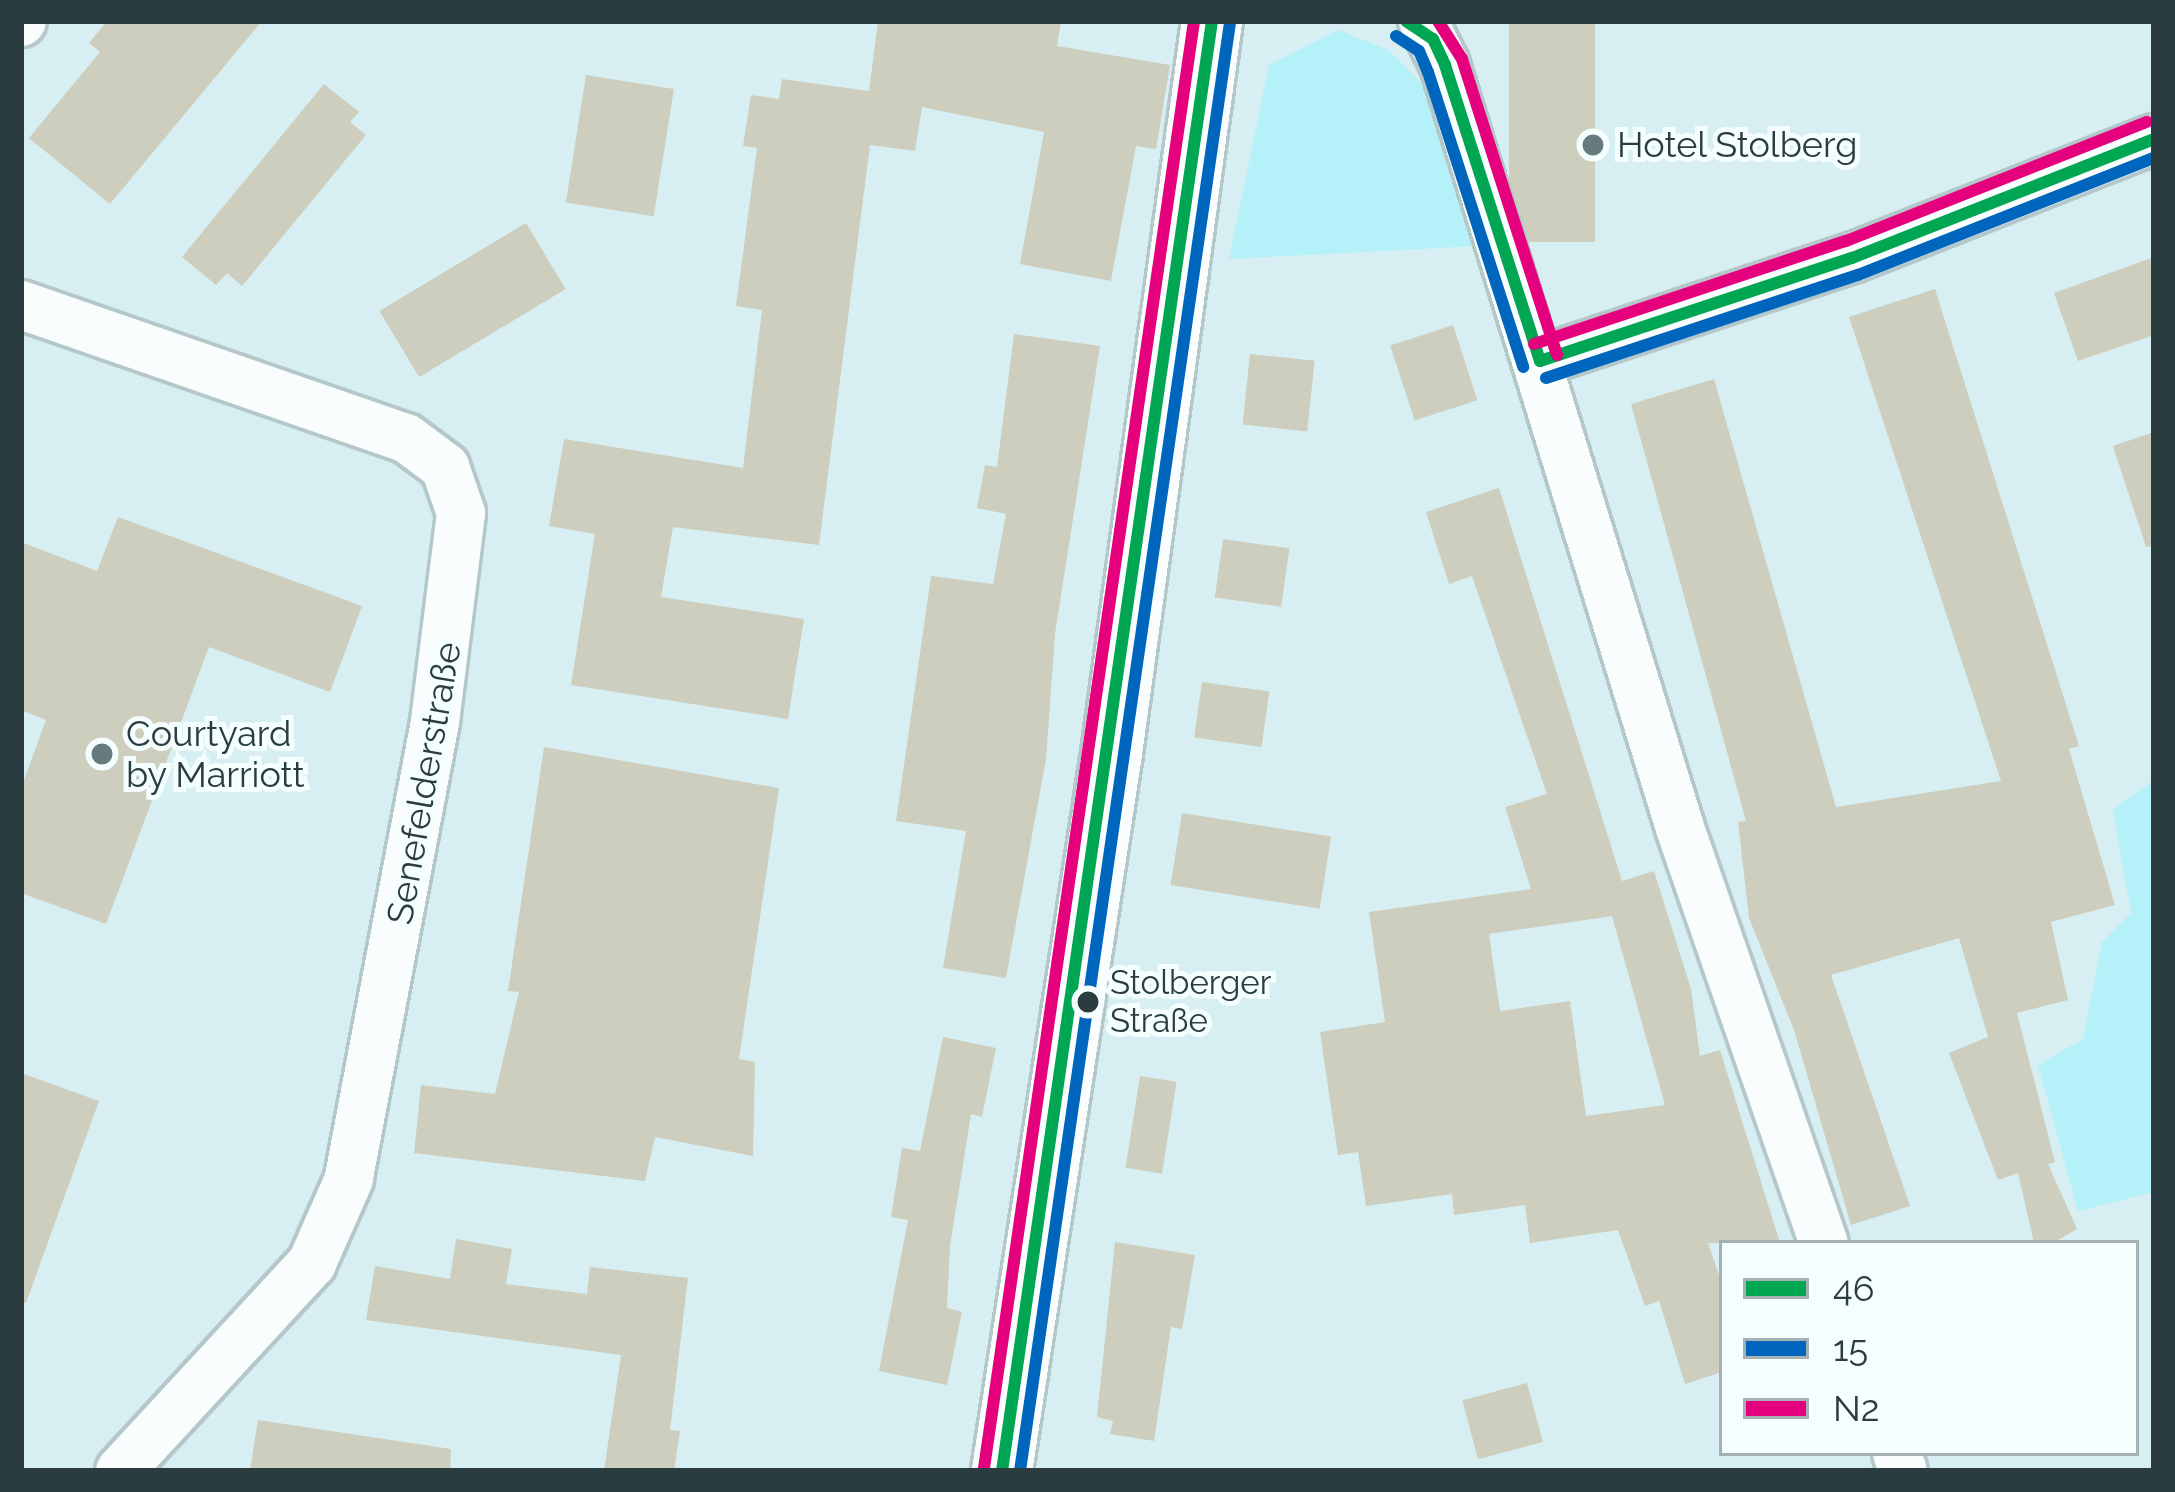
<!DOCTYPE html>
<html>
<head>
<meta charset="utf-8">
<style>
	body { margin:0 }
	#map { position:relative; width:2175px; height:1492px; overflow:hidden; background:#d7eff2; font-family:Raleway,sans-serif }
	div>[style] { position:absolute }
	.green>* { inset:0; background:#b5f1f8 }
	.building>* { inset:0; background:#cdcebd; transform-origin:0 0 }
	.roads { filter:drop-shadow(3px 0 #b4c7c9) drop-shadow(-3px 0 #b4c7c9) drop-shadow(0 3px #b4c7c9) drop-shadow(0 -3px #b4c7c9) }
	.minor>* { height:48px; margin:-24px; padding:0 24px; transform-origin:24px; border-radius:24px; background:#f9fdfd }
	.major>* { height:60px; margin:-30px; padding:0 30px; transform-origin:30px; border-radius:30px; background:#f9fdfd }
	.bus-1>* { height:12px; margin:-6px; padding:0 6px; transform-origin:6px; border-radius:6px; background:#00a651 }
	.bus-2>* { height:12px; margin:-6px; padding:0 6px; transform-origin:6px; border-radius:6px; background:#0065bd }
	.bus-3>* { height:12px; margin:-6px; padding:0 6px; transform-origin:6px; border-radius:6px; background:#e5007d }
	.dots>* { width:33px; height:33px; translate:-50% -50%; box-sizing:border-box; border:6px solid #f5feff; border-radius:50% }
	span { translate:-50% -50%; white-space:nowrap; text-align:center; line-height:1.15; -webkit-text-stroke:10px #f5feff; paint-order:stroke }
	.bus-label { font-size:33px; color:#2a3c3f }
	.left { translate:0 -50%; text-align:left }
	.poi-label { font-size:36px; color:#2a3c3f }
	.street-label { font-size:36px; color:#2a3c3f }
	.frame { position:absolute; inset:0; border:24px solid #2a3c3f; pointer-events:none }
	.legend { position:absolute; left:1719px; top:1240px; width:420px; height:216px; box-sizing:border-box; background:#f5feff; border:3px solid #a4b0b2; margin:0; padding:15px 21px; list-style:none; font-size:36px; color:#2a3c3f }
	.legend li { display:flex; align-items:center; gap:24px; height:60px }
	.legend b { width:60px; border:3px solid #a4b0b2 }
</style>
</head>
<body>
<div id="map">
	<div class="green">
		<div style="clip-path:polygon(1338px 30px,1388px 50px,1427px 89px,1478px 246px,1229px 259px,1269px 65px)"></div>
		<div style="clip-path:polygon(2154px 780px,2154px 1192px,2078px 1211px,2038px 1065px,2083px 1039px,2102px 942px,2131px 913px,2113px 810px)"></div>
	</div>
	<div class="building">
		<div style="clip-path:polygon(107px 21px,262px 21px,110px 204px,29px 138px,100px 52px,89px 43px)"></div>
		<div style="clip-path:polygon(878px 21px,1061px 21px,1057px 46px,1170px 65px,1156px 149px,1136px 146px,1111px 281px,1020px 264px,1044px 132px,922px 107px,915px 151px,870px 145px,819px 545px,673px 527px,661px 597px,804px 619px,788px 719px,571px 685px,595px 534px,549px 526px,564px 439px,743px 468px,762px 310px,736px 306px,757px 148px,743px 146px,751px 95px,779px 99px,782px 79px,869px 91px)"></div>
		<div style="left:1509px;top:21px;width:86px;height:221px"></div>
		<div style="left:586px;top:75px;width:89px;height:129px;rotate:9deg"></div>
		<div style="clip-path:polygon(324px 84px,359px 112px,350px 122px,366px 135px,242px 286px,227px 273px,216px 285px,182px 257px)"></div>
		<div style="left:526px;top:223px;width:77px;height:171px;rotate:59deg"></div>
		<div style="clip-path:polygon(2154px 257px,2154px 335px,2078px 361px,2054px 293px)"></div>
		<div style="clip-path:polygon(1935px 289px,2079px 746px,2069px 749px,2115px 905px,2051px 922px,2068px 1000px,2017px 1013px,2055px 1162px,2048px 1164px,2077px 1229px,2053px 1243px,2034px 1243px,2018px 1173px,1998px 1180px,1949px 1053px,1988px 1037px,1959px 938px,1831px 975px,1910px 1206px,1851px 1225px,1794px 1030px,1749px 918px,1738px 822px,1746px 821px,1631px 404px,1714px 379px,1836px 807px,2001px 781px,1849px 317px)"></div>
		<div style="left:1453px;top:325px;width:79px;height:66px;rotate:72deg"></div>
		<div style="clip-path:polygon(1014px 334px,1100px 346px,1055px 634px,1046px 759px,1006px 978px,943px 968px,966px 831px,896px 821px,931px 576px,993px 584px,1006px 514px,977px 508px,985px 465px,997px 467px)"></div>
		<div style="left:1250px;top:354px;width:65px;height:71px;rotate:6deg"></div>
		<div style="clip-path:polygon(2154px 432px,2154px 546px,2146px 547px,2113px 446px)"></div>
		<div style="clip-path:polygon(evenodd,1499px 488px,1622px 881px,1654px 871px,1691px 989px,1700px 1056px,1720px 1050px,1780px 1243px,1708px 1243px,1722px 1284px,1722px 1372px,1685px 1384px,1659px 1301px,1645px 1306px,1618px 1230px,1530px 1243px,1525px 1205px,1454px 1215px,1452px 1194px,1366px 1206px,1358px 1152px,1338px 1155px,1320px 1032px,1385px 1022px,1369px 912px,1531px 889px,1505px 807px,1547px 794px,1472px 576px,1449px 584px,1426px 512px,1499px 488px,1612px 916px,1665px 1105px,1586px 1116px,1570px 1001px,1500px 1011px,1489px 934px,1612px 916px)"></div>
		<div style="clip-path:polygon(118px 517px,362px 606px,330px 692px,209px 647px,106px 924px,21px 893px,21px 788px,46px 720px,21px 710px,21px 542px,97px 571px)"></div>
		<div style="left:1223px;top:539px;width:67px;height:59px;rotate:8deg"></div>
		<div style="left:1202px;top:682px;width:68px;height:56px;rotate:8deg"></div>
		<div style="clip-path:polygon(544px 747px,779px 788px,739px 1059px,755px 1062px,753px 1156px,655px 1137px,645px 1181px,414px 1153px,421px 1085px,495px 1094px,519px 992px,508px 991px)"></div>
		<div style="left:1182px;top:813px;width:151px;height:73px;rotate:9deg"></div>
		<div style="clip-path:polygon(943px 1037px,996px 1048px,982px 1117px,971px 1114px,950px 1246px,947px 1308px,962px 1312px,947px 1385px,879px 1371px,908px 1220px,891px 1217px,902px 1148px,920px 1151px)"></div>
		<div style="clip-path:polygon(21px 1073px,99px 1101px,26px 1303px,21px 1302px)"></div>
		<div style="left:1140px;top:1076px;width:37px;height:93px;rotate:9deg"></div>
		<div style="clip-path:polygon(456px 1239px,512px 1249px,506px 1284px,587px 1294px,590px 1267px,688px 1278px,670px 1430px,680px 1431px,674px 1471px,604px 1471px,621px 1355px,366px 1320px,375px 1266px,450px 1279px)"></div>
		<div style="clip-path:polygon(1115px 1242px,1195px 1255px,1182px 1329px,1171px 1327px,1154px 1441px,1110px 1434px,1113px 1421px,1097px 1417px)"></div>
		<div style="left:1527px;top:1383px;width:61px;height:67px;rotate:75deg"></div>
		<div style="clip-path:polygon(258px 1420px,451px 1449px,450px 1471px,250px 1471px)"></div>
	</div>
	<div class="roads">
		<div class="minor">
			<div style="left:1423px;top:21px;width:49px;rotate:63.4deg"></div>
			<div style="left:1445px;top:65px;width:798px;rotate:72.88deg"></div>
			<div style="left:1680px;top:828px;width:439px;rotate:70.9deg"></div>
			<div style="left:21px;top:22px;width:1px;rotate:-45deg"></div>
			<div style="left:21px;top:305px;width:407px;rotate:19.1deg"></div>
			<div style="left:406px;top:438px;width:49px;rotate:36.6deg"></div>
			<div style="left:445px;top:467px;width:49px;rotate:70.8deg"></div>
			<div style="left:461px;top:513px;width:211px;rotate:97.1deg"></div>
			<div style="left:435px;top:722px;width:465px;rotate:100.7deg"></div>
			<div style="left:349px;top:1179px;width:92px;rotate:113.8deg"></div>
			<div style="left:312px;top:1263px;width:283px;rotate:132.7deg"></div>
			<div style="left:1540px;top:361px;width:329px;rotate:-18.3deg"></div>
			<div style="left:1852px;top:258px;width:325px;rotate:-21.5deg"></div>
			<div style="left:1897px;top:1453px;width:19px;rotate:72deg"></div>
		</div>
		<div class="major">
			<div style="left:1002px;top:1471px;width:726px;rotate:-81.29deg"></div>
			<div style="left:1112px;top:753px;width:739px;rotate:-82.22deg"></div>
		</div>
	</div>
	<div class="bus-1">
		<div style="left:1406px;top:21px;width:32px;rotate:34deg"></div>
		<div style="left:1433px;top:39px;width:29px;rotate:65deg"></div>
		<div style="left:1445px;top:65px;width:311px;rotate:72.2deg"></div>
		<div style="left:1540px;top:361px;width:329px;rotate:-18.3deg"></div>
		<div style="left:1852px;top:258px;width:325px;rotate:-21.5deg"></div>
		<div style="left:1002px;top:1471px;width:1465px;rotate:-81.76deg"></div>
	</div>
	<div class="bus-2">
		<div style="left:1396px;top:36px;width:27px;rotate:33deg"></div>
		<div style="left:1419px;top:51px;width:23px;rotate:67deg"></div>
		<div style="left:1428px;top:72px;width:310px;rotate:72.1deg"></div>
		<div style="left:1546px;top:378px;width:329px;rotate:-18.3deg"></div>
		<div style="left:1858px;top:275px;width:318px;rotate:-21.6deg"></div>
		<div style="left:1020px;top:1471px;width:1463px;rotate:-81.75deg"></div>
	</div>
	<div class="bus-3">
		<div style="left:1438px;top:21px;width:45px;rotate:57.7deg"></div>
		<div style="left:1462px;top:59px;width:311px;rotate:72.2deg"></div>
		<div style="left:1534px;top:344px;width:329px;rotate:-18.3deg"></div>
		<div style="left:1846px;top:241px;width:324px;rotate:-21.6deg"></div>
		<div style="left:984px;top:1468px;width:1462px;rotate:-81.74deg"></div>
	</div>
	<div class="dots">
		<div style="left:1593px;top:145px;background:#677b7e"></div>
		<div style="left:102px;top:754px;background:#677b7e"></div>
		<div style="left:1088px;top:1002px;background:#2a3c3f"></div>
	</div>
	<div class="bus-label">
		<span class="left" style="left:1110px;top:1002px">Stolberger<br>Straße</span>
	</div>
	<div class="poi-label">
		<span class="left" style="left:1617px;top:145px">Hotel Stolberg</span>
		<span class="left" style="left:126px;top:754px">Courtyard<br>by Marriott</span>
	</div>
	<div class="street-label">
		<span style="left:424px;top:783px;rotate:-80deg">Senefelderstraße</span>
	</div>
	<div class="frame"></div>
	<ul class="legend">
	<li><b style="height:15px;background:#00a651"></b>46</li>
	<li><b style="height:15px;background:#0065bd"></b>15</li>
	<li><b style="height:15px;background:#e5007d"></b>N2</li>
	</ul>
</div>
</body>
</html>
